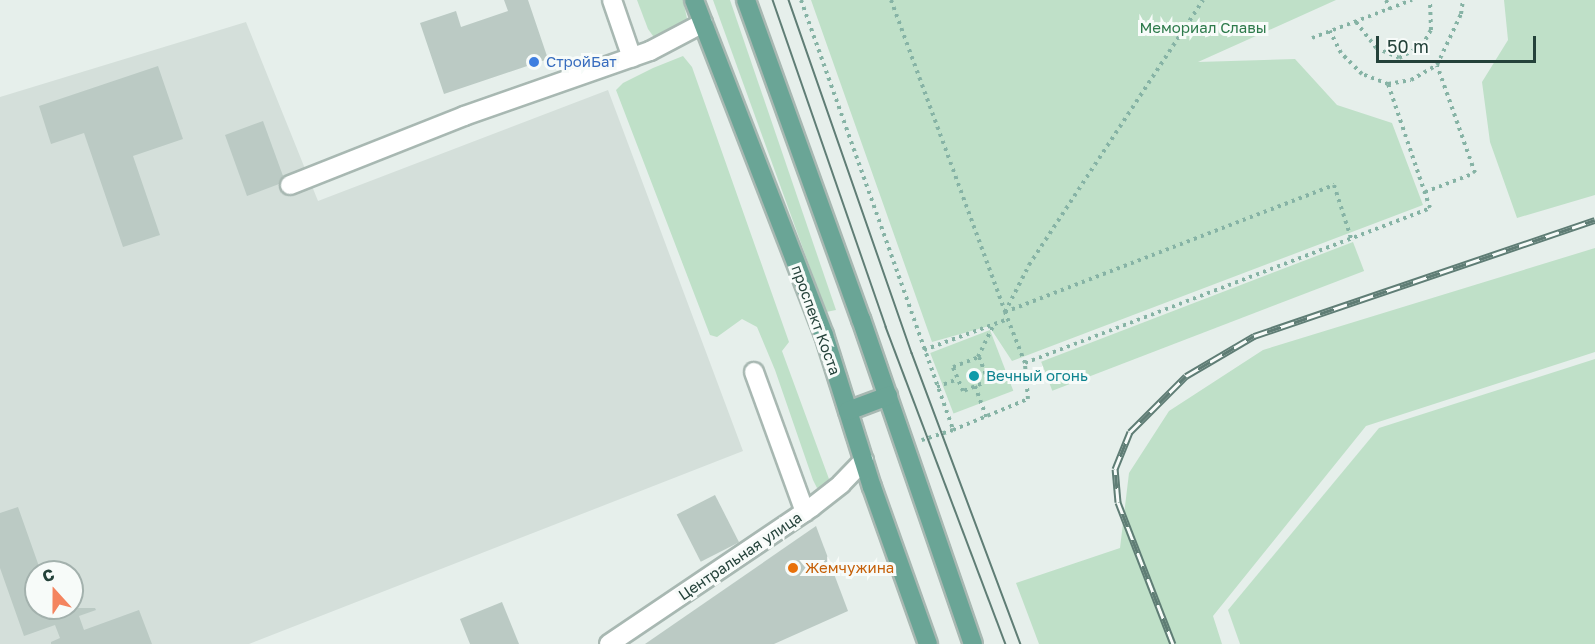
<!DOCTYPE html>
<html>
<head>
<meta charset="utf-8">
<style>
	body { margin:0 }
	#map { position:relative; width:1595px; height:644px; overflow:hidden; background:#e6efeb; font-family:"Golos Text",sans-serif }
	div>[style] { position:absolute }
	.built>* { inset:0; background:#d4dfda }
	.green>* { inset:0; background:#bfe0c8; transform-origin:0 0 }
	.building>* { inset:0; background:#bbcac4; transform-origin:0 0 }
	.path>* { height:4px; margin-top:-2px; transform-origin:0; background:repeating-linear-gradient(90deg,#86b3a5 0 3px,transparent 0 7.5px) }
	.roads { filter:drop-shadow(2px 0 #a8b8b2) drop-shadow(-2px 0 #a8b8b2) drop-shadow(0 2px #a8b8b2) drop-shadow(0 -2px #a8b8b2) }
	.minor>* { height:18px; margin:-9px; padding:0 9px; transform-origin:9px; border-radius:9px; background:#fff }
	.major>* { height:18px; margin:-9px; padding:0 9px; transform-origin:9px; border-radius:9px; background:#6aa596 }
	.tram>* { height:1.5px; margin:-0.75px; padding:0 0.75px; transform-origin:0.75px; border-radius:0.75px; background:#5f7d75 }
	.rail>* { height:7px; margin-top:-3.5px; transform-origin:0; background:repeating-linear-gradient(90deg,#f7fbf9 0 14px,#5f7d75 0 28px); box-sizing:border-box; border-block:2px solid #5f7d75 }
	.dots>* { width:16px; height:16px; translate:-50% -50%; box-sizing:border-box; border:3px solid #f7fbf9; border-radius:50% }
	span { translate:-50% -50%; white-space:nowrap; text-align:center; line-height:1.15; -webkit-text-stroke:6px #f7fbf9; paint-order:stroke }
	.park-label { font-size:15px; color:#2d7a4b }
	.shop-label { font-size:15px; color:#366cbe }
	.left { translate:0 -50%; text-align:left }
	.street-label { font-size:15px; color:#24423a }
	.culture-label { font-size:15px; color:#0d838f }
	.food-label { font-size:15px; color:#c56008 }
	.north { position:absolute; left:24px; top:560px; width:60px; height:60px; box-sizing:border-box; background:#f7fbf9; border:2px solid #a3b1ad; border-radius:50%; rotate:339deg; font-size:16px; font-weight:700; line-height:24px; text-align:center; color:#24423a }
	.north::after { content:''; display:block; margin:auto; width:21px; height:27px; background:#f4845f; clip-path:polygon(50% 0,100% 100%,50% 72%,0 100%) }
	.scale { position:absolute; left:1376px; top:36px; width:160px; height:27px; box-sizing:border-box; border:3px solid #24423a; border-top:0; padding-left:8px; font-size:18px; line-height:21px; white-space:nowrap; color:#24423a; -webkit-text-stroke:4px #f7fbf9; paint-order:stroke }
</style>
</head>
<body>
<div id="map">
	<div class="built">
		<div style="clip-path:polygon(evenodd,246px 22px,318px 201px,608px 90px,743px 451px,249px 644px,0 644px,0 97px,246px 22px,36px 572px,72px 572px,72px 608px,36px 608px,36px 572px)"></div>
	</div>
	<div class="green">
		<div style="clip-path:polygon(637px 0,683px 0,688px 23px,656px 40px,648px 29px)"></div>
		<div style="clip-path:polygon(713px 0,730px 0,836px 310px,826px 312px)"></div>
		<div style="clip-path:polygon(811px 0,1336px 0,1198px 62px,1295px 59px,1337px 105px,1392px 123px,1423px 205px,1012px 361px,989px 326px,932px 342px)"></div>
		<div style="clip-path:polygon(1504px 0,1595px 0,1595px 195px,1517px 218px,1490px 142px,1482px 82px,1508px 40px)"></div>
		<div style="clip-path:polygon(683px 56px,692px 67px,789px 342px,782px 351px,829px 479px,826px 487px,817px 488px,813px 480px,775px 370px,757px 327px,742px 319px,717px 337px,710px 335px,616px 90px,623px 83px,653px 68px)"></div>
		<div style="left:1353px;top:242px;width:31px;height:334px;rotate:69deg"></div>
		<div style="clip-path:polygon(1595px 248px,1595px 352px,1366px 426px,1213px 616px,1222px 644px,1039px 644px,1016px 583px,1120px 548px,1129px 473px,1169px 411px,1263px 350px)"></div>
		<div style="left:990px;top:330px;width:65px;height:64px;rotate:69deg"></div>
		<div style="clip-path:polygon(1595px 359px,1595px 644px,1240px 644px,1228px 610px,1379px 428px)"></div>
	</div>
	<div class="building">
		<div style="clip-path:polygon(504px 0,528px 0,548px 59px,444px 94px,420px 23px,456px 11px,461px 27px,508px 11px)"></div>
		<div style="clip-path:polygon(158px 66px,183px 139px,133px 156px,160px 235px,123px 247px,84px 133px,51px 144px,39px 106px)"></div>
		<div style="clip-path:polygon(263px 121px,283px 176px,279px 184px,247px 196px,225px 135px)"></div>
		<div style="left:715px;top:495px;width:53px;height:43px;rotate:63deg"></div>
		<div style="clip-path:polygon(18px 507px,41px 572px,36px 572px,36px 608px,95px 608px,96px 610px,79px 616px,84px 630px,139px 610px,152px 644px,51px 644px,51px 642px,60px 638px,55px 625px,24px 636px,0 568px,0 513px)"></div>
		<div style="clip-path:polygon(816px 526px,848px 611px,774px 644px,645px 644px)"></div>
		<div style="clip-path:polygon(502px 602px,519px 644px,470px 644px,460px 619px)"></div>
	</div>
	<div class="path">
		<div style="left:801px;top:0;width:456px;rotate:70.5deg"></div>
		<div style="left:953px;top:430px;width:33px;rotate:162deg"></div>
		<div style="left:891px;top:0;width:332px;rotate:69.9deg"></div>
		<div style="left:1005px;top:312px;width:353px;rotate:-21.1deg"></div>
		<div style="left:1334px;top:185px;width:56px;rotate:72.2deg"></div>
		<div style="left:1386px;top:0;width:10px;rotate:66deg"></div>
		<div style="left:1356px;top:22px;width:33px;rotate:52deg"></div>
		<div style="left:1376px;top:48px;width:25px;rotate:23deg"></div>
		<div style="left:1399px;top:58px;width:26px;rotate:-28deg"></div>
		<div style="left:1422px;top:46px;width:18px;rotate:-61deg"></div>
		<div style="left:1431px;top:30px;width:30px;rotate:-92deg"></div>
		<div style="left:1312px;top:38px;width:107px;rotate:-20.8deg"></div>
		<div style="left:1388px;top:84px;width:23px;rotate:-10deg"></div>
		<div style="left:1411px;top:80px;width:30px;rotate:-30deg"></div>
		<div style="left:1437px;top:65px;width:56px;rotate:-64.8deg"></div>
		<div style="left:1461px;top:14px;width:14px;rotate:-82deg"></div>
		<div style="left:1425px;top:192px;width:53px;rotate:-20.8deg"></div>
		<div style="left:1475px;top:173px;width:114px;rotate:-109.4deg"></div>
		<div style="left:924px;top:350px;width:90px;rotate:-20.3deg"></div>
		<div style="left:978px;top:357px;width:34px;rotate:-64deg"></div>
		<div style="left:979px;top:357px;width:26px;rotate:69deg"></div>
		<div style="left:988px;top:381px;width:27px;rotate:158deg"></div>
		<div style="left:963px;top:391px;width:26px;rotate:-113deg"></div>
		<div style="left:953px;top:367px;width:28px;rotate:-21deg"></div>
		<div style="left:1025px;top:363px;width:434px;rotate:-20.9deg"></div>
		<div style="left:1430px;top:208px;width:131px;rotate:-108.7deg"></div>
		<div style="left:1388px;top:84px;width:28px;rotate:-159deg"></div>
		<div style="left:1362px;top:74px;width:30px;rotate:-135deg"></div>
		<div style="left:1341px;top:53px;width:25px;rotate:-117deg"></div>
		<div style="left:975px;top:386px;width:33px;rotate:70deg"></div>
		<div style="left:937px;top:387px;width:22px;rotate:-21deg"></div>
		<div style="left:953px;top:430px;width:81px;rotate:-22.5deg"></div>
		<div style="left:1028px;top:399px;width:36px;rotate:-95deg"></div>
		<div style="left:1025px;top:363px;width:55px;rotate:-111.4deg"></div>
		<div style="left:1005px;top:312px;width:53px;rotate:-62.9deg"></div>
		<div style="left:1029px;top:265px;width:317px;rotate:-56.7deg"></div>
	</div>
	<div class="roads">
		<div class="minor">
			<div style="left:612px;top:0;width:61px;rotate:71deg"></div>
			<div style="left:290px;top:185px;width:187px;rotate:-21.6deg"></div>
			<div style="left:464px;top:116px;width:197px;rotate:-19.3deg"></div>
			<div style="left:650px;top:51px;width:60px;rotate:-27.8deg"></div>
			<div style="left:754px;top:372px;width:149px;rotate:70deg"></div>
			<div style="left:609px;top:644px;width:245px;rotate:-34deg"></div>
			<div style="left:812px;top:507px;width:37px;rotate:-38deg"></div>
			<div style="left:841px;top:484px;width:33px;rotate:-46deg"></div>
		</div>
		<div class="major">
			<div style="left:694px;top:0;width:359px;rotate:68.8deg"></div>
			<div style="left:824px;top:335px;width:159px;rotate:72.5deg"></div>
			<div style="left:872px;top:487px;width:167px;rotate:70.4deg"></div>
			<div style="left:746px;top:0;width:339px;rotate:70.2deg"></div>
			<div style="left:861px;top:319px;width:344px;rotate:71deg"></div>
			<div style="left:848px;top:411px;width:43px;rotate:-20.6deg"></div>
		</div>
	</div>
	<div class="tram">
		<div style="left:773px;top:0;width:346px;rotate:70.9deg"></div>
		<div style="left:886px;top:327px;width:339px;rotate:69.3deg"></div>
		<div style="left:789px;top:0;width:374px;rotate:70.8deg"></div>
		<div style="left:912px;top:353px;width:311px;rotate:69.5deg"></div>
	</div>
	<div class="rail">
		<div style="left:1173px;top:644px;width:152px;rotate:-111.2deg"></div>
		<div style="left:1118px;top:502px;width:33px;rotate:-95deg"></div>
		<div style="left:1115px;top:469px;width:40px;rotate:-68deg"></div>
		<div style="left:1130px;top:432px;width:79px;rotate:-45deg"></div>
		<div style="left:1186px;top:376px;width:79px;rotate:-30.5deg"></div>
		<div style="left:1254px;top:336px;width:360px;rotate:-18.8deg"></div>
	</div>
	<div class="dots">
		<div style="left:534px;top:62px;background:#3f7fe0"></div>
		<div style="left:974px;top:376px;background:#0f9aa8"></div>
		<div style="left:793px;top:568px;background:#e8710a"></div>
	</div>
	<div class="park-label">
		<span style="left:1203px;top:28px">Мемориал Славы</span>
	</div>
	<div class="shop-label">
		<span class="left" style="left:546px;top:62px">СтройБат</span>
	</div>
	<div class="street-label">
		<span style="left:816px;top:320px;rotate:70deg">проспект Коста</span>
		<span style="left:740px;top:556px;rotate:-34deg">Центральная улица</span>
	</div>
	<div class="culture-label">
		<span class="left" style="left:986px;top:376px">Вечный огонь</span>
	</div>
	<div class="food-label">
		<span class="left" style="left:805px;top:568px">Жемчужина</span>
	</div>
	<div class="north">С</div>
	<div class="scale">50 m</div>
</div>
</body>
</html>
